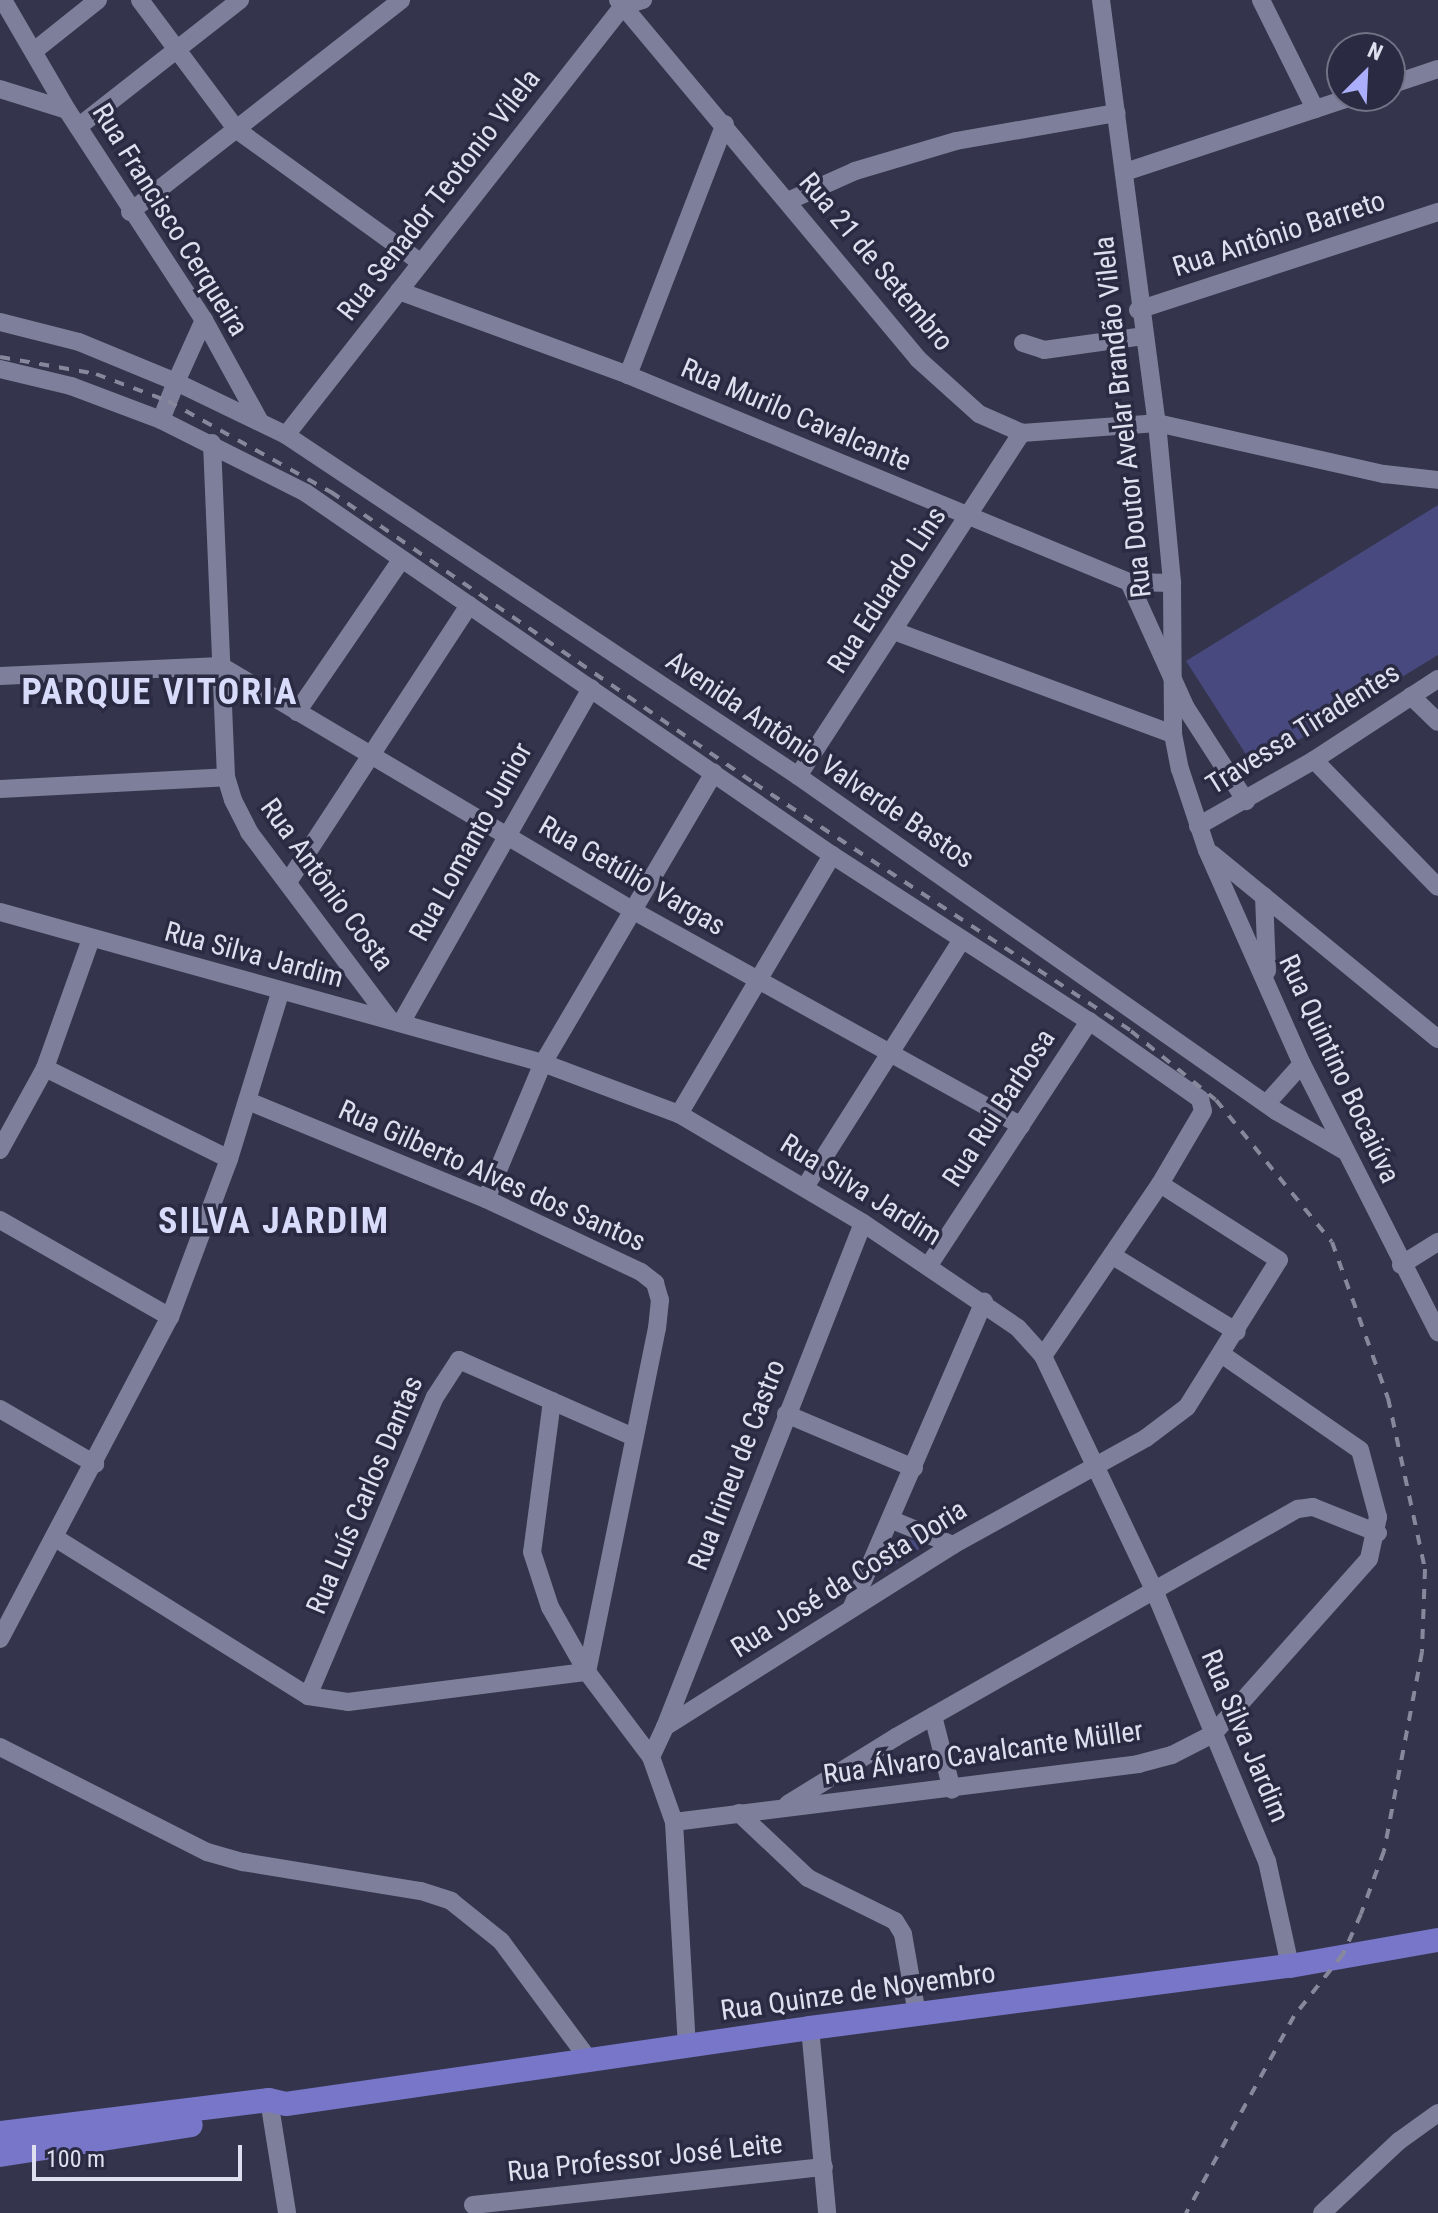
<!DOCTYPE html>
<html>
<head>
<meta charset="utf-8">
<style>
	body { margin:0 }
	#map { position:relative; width:1438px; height:2213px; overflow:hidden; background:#34354c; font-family:"Roboto Condensed",sans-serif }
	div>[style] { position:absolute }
	.green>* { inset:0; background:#48497e }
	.minor>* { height:18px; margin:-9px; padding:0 9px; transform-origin:9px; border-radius:9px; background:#7e809b }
	.major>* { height:24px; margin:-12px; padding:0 12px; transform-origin:12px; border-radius:12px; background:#7776c8 }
	.rail>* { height:4px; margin-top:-2px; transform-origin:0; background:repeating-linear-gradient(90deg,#87889b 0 10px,transparent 0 20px) }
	span { translate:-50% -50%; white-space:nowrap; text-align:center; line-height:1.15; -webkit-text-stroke:7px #2a2b42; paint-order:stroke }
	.street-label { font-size:28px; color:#dfe0ef }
	.district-label { font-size:36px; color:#d8dbf9; font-weight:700; letter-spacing:2px }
	.north { position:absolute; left:1326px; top:32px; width:80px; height:80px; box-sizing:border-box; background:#2a2b42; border:2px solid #727387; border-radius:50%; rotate:24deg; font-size:22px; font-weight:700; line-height:32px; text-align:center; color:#dfe0ef }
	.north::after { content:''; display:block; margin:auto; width:28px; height:36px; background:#abaffb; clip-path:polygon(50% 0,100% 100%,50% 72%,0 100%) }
	.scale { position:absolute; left:32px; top:2145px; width:210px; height:36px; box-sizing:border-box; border:4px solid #dfe0ef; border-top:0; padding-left:10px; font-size:24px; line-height:28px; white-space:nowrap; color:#dfe0ef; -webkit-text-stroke:6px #2a2b42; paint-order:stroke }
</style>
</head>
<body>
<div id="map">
	<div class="green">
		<div style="clip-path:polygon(1438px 505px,1438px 655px,1254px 767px,1186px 661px)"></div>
		<div style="clip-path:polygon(899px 1536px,927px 1544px,881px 1573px)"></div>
	</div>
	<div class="minor">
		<div style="left:3px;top:0;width:127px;rotate:59.8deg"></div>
		<div style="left:140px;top:0;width:162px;rotate:53.3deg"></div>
		<div style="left:237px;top:130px;width:226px;rotate:35.8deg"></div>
		<div style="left:618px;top:0;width:468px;rotate:50.1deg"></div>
		<div style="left:918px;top:359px;width:82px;rotate:42deg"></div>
		<div style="left:979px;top:414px;width:47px;rotate:23.8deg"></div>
		<div style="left:1022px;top:433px;width:135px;rotate:-4.2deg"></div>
		<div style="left:1157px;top:423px;width:233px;rotate:12.7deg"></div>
		<div style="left:1384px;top:474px;width:54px;rotate:6.3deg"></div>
		<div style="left:1101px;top:0;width:427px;rotate:82.5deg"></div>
		<div style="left:1157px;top:423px;width:161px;rotate:84.6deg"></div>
		<div style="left:1172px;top:583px;width:151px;rotate:89.6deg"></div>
		<div style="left:1173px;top:734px;width:36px;rotate:79deg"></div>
		<div style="left:1180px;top:769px;width:85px;rotate:71.6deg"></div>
		<div style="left:1207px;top:850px;width:234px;rotate:66.1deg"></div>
		<div style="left:1302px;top:1064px;width:301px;rotate:63.1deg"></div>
		<div style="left:1261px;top:0;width:122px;rotate:63.6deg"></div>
		<div style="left:34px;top:51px;width:82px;rotate:-38.6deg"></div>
		<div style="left:1390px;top:85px;width:51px;rotate:-18.4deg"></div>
		<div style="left:0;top:89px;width:70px;rotate:17.4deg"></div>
		<div style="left:67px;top:110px;width:251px;rotate:56.9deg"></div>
		<div style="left:204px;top:320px;width:116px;rotate:61.2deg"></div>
		<div style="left:78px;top:127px;width:206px;rotate:-38.1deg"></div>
		<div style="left:1125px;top:172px;width:242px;rotate:-18.3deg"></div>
		<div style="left:788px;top:201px;width:73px;rotate:-24.1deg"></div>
		<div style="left:855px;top:171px;width:105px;rotate:-16.5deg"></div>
		<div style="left:956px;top:141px;width:163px;rotate:-9.9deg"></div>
		<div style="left:130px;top:212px;width:344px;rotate:-38deg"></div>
		<div style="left:399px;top:291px;width:244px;rotate:20.1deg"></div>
		<div style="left:628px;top:375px;width:542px;rotate:22.45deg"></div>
		<div style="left:1129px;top:582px;width:43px;rotate:1.3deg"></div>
		<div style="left:1138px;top:310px;width:316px;rotate:-18.1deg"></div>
		<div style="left:0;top:322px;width:81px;rotate:14.2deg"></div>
		<div style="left:79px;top:342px;width:105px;rotate:22.4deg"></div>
		<div style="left:176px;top:382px;width:68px;rotate:-65.7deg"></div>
		<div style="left:1023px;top:343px;width:22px;rotate:18deg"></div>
		<div style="left:1044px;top:350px;width:100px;rotate:-8deg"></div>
		<div style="left:0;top:369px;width:73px;rotate:13.5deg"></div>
		<div style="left:71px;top:386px;width:96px;rotate:20.7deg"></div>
		<div style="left:161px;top:420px;width:162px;rotate:26.7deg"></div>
		<div style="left:306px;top:493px;width:639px;rotate:34.54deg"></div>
		<div style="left:832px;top:855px;width:306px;rotate:32.9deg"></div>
		<div style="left:1089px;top:1021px;width:136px;rotate:35.1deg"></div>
		<div style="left:1200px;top:1099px;width:12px;rotate:76deg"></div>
		<div style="left:1203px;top:1111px;width:85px;rotate:120.5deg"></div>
		<div style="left:1160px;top:1184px;width:208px;rotate:124.2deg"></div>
		<div style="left:628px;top:375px;width:269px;rotate:-68.9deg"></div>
		<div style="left:161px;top:420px;width:41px;rotate:-68.5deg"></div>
		<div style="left:176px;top:382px;width:122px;rotate:25.7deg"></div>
		<div style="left:286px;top:435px;width:615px;rotate:33.66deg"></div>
		<div style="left:798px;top:776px;width:584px;rotate:35.02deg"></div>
		<div style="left:1276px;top:1111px;width:78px;rotate:30.2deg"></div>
		<div style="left:286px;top:435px;width:546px;rotate:-51.85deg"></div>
		<div style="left:623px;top:6px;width:21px;rotate:-17deg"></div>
		<div style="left:212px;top:443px;width:334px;rotate:87.6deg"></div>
		<div style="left:226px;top:777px;width:24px;rotate:73deg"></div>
		<div style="left:233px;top:800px;width:36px;rotate:63deg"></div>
		<div style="left:249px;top:832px;width:235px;rotate:53.1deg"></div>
		<div style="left:1129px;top:582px;width:138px;rotate:65.7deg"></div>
		<div style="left:1186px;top:708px;width:111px;rotate:57.2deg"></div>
		<div style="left:894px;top:631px;width:297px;rotate:20.3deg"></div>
		<div style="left:0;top:676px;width:221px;rotate:-2.6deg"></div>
		<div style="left:221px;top:666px;width:478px;rotate:30.7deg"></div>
		<div style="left:632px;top:910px;width:445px;rotate:29deg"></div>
		<div style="left:1411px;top:696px;width:37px;rotate:44deg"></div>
		<div style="left:297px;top:712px;width:184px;rotate:-55.6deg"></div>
		<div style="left:1314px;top:760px;width:177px;rotate:45.7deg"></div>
		<div style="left:798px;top:776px;width:410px;rotate:-56.9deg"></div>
		<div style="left:0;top:789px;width:226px;rotate:-3deg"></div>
		<div style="left:1198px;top:826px;width:133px;rotate:-29.6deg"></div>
		<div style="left:1314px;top:760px;width:148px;rotate:-33.2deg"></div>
		<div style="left:1212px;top:854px;width:292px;rotate:39.3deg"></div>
		<div style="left:288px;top:882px;width:331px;rotate:-56.8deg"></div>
		<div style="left:1264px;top:896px;width:75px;rotate:87.7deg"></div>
		<div style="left:0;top:912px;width:564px;rotate:15.54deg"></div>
		<div style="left:543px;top:1063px;width:145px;rotate:20.6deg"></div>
		<div style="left:679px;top:1114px;width:214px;rotate:30.6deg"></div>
		<div style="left:863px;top:1223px;width:187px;rotate:34.1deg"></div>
		<div style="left:1018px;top:1328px;width:38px;rotate:48deg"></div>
		<div style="left:1043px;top:1356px;width:259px;rotate:64.6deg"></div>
		<div style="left:1154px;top:1590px;width:294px;rotate:67.4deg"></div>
		<div style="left:1267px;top:1861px;width:107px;rotate:77.6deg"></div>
		<div style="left:401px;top:1023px;width:385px;rotate:-60.4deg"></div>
		<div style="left:45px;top:1068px;width:205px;rotate:26.3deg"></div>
		<div style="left:248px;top:1101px;width:257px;rotate:22.4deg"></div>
		<div style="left:486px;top:1199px;width:171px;rotate:25.2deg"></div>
		<div style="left:641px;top:1272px;width:18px;rotate:38deg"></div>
		<div style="left:655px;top:1283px;width:18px;rotate:74deg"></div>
		<div style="left:660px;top:1300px;width:28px;rotate:96deg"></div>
		<div style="left:657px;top:1328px;width:351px;rotate:101.5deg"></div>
		<div style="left:1267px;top:1103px;width:52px;rotate:-48.1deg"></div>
		<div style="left:679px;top:1114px;width:301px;rotate:-59.4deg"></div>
		<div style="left:0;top:1150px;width:94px;rotate:-61.2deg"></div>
		<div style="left:45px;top:1068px;width:137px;rotate:-70.4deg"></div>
		<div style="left:805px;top:1187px;width:293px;rotate:-57.6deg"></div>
		<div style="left:486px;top:1199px;width:147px;rotate:-67.3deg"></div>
		<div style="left:543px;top:1063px;width:337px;rotate:-59.5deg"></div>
		<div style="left:0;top:1220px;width:196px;rotate:29.7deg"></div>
		<div style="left:1113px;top:1256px;width:145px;rotate:31.5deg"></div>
		<div style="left:929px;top:1265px;width:292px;rotate:-56.7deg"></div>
		<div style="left:1401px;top:1265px;width:44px;rotate:-31.9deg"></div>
		<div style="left:552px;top:1401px;width:152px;rotate:97.5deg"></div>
		<div style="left:532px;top:1552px;width:58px;rotate:71.9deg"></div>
		<div style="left:550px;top:1607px;width:75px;rotate:60.4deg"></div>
		<div style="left:587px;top:1672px;width:106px;rotate:53deg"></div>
		<div style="left:651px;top:1757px;width:69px;rotate:70.5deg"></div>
		<div style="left:674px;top:1822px;width:223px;rotate:86.7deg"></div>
		<div style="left:0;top:1409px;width:110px;rotate:30.1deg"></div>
		<div style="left:786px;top:1414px;width:139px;rotate:22.9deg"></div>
		<div style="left:892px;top:1520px;width:66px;rotate:22.3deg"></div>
		<div style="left:57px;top:1539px;width:296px;rotate:32deg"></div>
		<div style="left:308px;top:1696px;width:40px;rotate:8.5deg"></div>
		<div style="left:348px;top:1702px;width:241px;rotate:-7.2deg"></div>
		<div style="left:851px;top:1609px;width:335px;rotate:-66.6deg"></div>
		<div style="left:0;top:1639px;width:364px;rotate:-62.2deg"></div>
		<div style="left:170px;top:1317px;width:169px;rotate:-69.5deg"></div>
		<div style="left:229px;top:1159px;width:174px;rotate:-72.9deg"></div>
		<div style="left:308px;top:1696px;width:325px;rotate:-67deg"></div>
		<div style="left:435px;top:1397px;width:44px;rotate:-57deg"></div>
		<div style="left:459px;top:1360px;width:188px;rotate:23.8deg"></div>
		<div style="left:933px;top:1716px;width:76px;rotate:75.6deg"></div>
		<div style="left:665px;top:1727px;width:541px;rotate:-68.55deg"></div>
		<div style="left:0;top:1747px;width:232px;rotate:26.9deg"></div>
		<div style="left:207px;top:1852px;width:37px;rotate:16deg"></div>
		<div style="left:243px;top:1862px;width:180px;rotate:9.3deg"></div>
		<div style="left:421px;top:1891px;width:32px;rotate:18deg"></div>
		<div style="left:451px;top:1901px;width:64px;rotate:38.7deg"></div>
		<div style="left:501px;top:1941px;width:148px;rotate:53.5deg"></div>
		<div style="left:651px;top:1757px;width:33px;rotate:-65deg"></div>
		<div style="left:665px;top:1727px;width:341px;rotate:-32.3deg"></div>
		<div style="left:953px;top:1545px;width:221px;rotate:-29deg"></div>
		<div style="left:1146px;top:1438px;width:51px;rotate:-37.1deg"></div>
		<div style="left:1187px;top:1407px;width:173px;rotate:-58deg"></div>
		<div style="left:1279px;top:1260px;width:141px;rotate:-147.4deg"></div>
		<div style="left:788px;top:1804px;width:127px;rotate:-31.8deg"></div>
		<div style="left:896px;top:1737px;width:462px;rotate:-29.6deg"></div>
		<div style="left:1298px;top:1509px;width:15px;rotate:-8deg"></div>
		<div style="left:1313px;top:1507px;width:70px;rotate:21.8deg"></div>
		<div style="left:739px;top:1813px;width:95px;rotate:43.3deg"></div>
		<div style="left:808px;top:1878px;width:97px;rotate:26.3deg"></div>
		<div style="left:895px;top:1921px;width:15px;rotate:58deg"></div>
		<div style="left:903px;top:1934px;width:81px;rotate:80.1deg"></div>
		<div style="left:674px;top:1822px;width:468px;rotate:-7.1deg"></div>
		<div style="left:1138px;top:1764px;width:35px;rotate:-15deg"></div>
		<div style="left:1172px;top:1755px;width:46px;rotate:-27.1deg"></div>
		<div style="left:1213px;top:1734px;width:234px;rotate:-48.3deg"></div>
		<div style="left:1369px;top:1559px;width:43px;rotate:-77.9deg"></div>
		<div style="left:1378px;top:1517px;width:69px;rotate:-105deg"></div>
		<div style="left:1360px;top:1450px;width:165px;rotate:-145.3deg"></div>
		<div style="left:810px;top:2028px;width:186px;rotate:84.7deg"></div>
		<div style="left:269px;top:2100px;width:114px;rotate:80.9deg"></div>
		<div style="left:473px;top:2205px;width:353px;rotate:-6.2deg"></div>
		<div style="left:1322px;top:2213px;width:105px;rotate:-43.1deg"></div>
		<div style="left:1399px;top:2141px;width:48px;rotate:-35.7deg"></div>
	</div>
	<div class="major">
		<div style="left:0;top:2133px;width:271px;rotate:-7deg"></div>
		<div style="left:269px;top:2100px;width:17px;rotate:13deg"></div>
		<div style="left:286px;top:2104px;width:529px;rotate:-8.25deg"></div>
		<div style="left:810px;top:2028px;width:484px;rotate:-7.4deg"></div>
		<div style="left:1290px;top:1966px;width:150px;rotate:-10deg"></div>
		<div style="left:0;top:2155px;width:193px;rotate:-8.9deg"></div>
	</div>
	<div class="rail">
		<div style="left:0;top:357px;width:97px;rotate:10deg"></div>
		<div style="left:96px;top:374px;width:77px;rotate:20.6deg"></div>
		<div style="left:168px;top:401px;width:187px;rotate:29.2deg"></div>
		<div style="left:331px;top:492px;width:513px;rotate:34.53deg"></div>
		<div style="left:754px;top:783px;width:451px;rotate:33.3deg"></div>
		<div style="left:1131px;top:1031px;width:109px;rotate:39.1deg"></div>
		<div style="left:1216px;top:1100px;width:183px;rotate:50.8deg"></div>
		<div style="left:1332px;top:1242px;width:166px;rotate:70.3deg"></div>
		<div style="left:1388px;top:1398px;width:175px;rotate:77.8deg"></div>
		<div style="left:1425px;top:1569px;width:83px;rotate:92.1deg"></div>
		<div style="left:1422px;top:1652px;width:203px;rotate:100.8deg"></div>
		<div style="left:1384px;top:1851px;width:67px;rotate:110.1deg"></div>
		<div style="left:1361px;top:1914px;width:44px;rotate:114.2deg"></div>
		<div style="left:1343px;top:1954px;width:79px;rotate:128.3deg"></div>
		<div style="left:1294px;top:2016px;width:225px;rotate:118.7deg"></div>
	</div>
	<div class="street-label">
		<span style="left:439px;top:195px;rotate:-52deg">Rua Senador Teotonio Vilela</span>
		<span style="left:170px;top:220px;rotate:58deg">Rua Francisco Cerqueira</span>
		<span style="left:1279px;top:234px;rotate:-18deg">Rua Antônio Barreto</span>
		<span style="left:876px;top:262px;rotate:50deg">Rua 21 de Setembro</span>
		<span style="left:796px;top:415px;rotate:23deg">Rua Murilo Cavalcante</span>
		<span style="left:1123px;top:417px;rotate:-96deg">Rua Doutor Avelar Brandão Vilela</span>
		<span style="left:887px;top:590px;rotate:-57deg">Rua Eduardo Lins</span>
		<span style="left:1303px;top:729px;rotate:-32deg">Travessa Tiradentes</span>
		<span style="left:820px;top:760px;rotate:34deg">Avenida Antônio Valverde Bastos</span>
		<span style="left:471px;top:842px;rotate:-61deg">Rua Lomanto Junior</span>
		<span style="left:632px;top:876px;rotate:30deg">Rua Getúlio Vargas</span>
		<span style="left:327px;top:885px;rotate:54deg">Rua Antônio Costa</span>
		<span style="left:254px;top:955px;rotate:15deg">Rua Silva Jardim</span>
		<span style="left:1339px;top:1069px;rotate:65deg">Rua Quintino Bocaiúva</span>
		<span style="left:999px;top:1108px;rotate:-57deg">Rua Rui Barbosa</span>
		<span style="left:492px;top:1176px;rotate:24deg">Rua Gilberto Alves dos Santos</span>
		<span style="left:861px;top:1190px;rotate:32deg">Rua Silva Jardim</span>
		<span style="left:737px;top:1465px;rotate:-69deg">Rua Irineu de Castro</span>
		<span style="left:365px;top:1495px;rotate:-67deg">Rua Luís Carlos Dantas</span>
		<span style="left:849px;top:1579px;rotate:-32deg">Rua José da Costa Doria</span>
		<span style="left:1245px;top:1736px;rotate:67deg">Rua Silva Jardim</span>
		<span style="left:983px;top:1753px;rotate:-8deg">Rua Álvaro Cavalcante Müller</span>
		<span style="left:858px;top:1992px;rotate:-8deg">Rua Quinze de Novembro</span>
		<span style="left:645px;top:2158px;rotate:-6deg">Rua Professor José Leite</span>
	</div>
	<div class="district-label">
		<span style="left:160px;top:693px">PARQUE VITORIA</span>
		<span style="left:274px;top:1222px">SILVA JARDIM</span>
	</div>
	<div class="north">N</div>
	<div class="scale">100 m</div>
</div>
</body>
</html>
